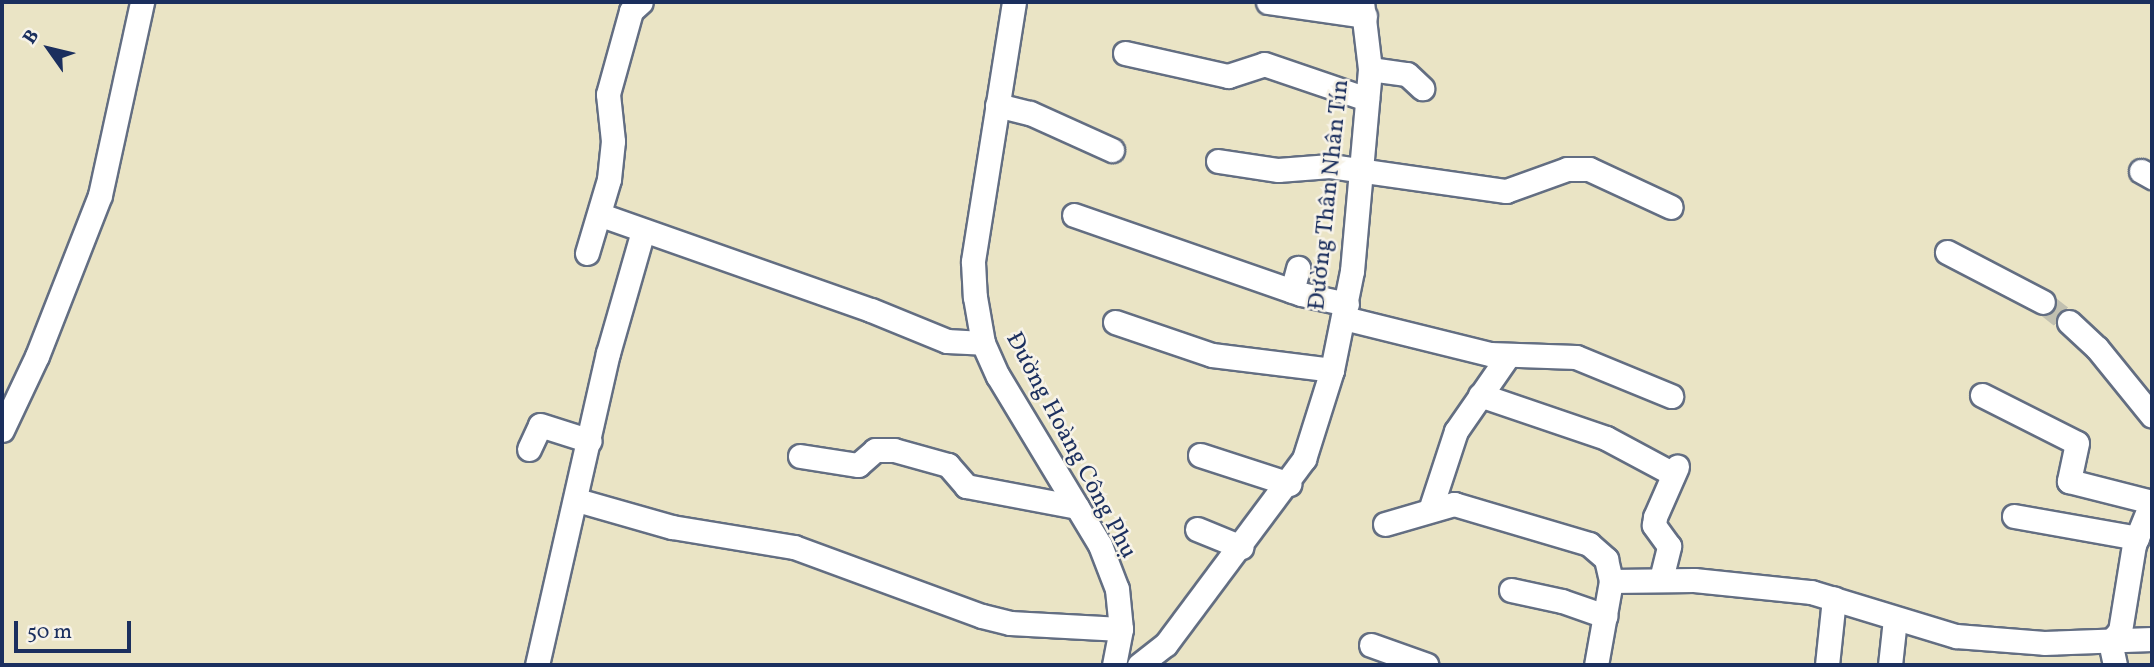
<!DOCTYPE html>
<html>
<head>
<meta charset="utf-8">
<style>
	body { margin:0 }
	#map { position:relative; width:2154px; height:667px; overflow:hidden; background:#eae4c5; font-family:Vollkorn,serif }
	div>[style] { position:absolute }
	.minor-tunnel>* { height:23px; margin-top:-11.5px; transform-origin:0; background:repeating-linear-gradient(90deg,#c1c0b0 0 23px,transparent 0 34px) }
	.roads { filter:drop-shadow(2px 0 #636e82) drop-shadow(-2px 0 #636e82) drop-shadow(0 2px #636e82) drop-shadow(0 -2px #636e82) }
	.minor>* { height:23px; margin:-11.5px; padding:0 11.5px; transform-origin:11.5px; border-radius:11.5px; background:#fff }
	span { translate:-50% -50%; white-space:nowrap; text-align:center; line-height:1.15; -webkit-text-stroke:5px #f7f3e8; paint-order:stroke }
	.street-label { font-size:24px; color:#1b2f5e }
	.frame { position:absolute; inset:0; border:4px solid #1b2f5e; pointer-events:none }
	.north { position:absolute; left:14px; top:14px; width:70px; height:70px; -webkit-text-stroke:5px #f7f3e8; paint-order:stroke; rotate:304deg; font-size:19px; font-weight:700; line-height:28px; text-align:center; color:#1b2f5e }
	.north::after { content:''; display:block; margin:auto; width:24px; height:32px; background:#1b2f5e; clip-path:polygon(50% 0,100% 100%,50% 72%,0 100%) }
	.scale { position:absolute; left:14px; top:621px; width:117px; height:32px; box-sizing:border-box; border:4px solid #1b2f5e; border-top:0; padding-left:9px; font-size:21px; line-height:24px; white-space:nowrap; color:#1b2f5e; -webkit-text-stroke:5px #f7f3e8; paint-order:stroke }
</style>
</head>
<body>
<div id="map">
	<div class="minor-tunnel">
		<div style="left:2043px;top:302px;width:33px;rotate:38deg"></div>
	</div>
	<div class="roads">
		<div class="minor">
			<div style="left:1014px;top:2px;width:263px;rotate:99deg"></div>
			<div style="left:973px;top:262px;width:35px;rotate:87deg"></div>
			<div style="left:975px;top:297px;width:47px;rotate:80.1deg"></div>
			<div style="left:983px;top:343px;width:36px;rotate:66deg"></div>
			<div style="left:998px;top:376px;width:197px;rotate:58.9deg"></div>
			<div style="left:1100px;top:545px;width:47px;rotate:68.9deg"></div>
			<div style="left:1117px;top:589px;width:40px;rotate:84.3deg"></div>
			<div style="left:1121px;top:629px;width:37px;rotate:101deg"></div>
			<div style="left:1268px;top:2px;width:98px;rotate:8.2deg"></div>
			<div style="left:1125px;top:53px;width:106px;rotate:12.6deg"></div>
			<div style="left:1228px;top:76px;width:38px;rotate:-18deg"></div>
			<div style="left:1264px;top:64px;width:109px;rotate:18.8deg"></div>
			<div style="left:1370px;top:69px;width:37px;rotate:8deg"></div>
			<div style="left:1407px;top:74px;width:21px;rotate:43deg"></div>
			<div style="left:997px;top:105px;width:34px;rotate:14deg"></div>
			<div style="left:1030px;top:113px;width:90px;rotate:24.3deg"></div>
			<div style="left:1218px;top:161px;width:61px;rotate:8.5deg"></div>
			<div style="left:1278px;top:170px;width:52px;rotate:-4.4deg"></div>
			<div style="left:1330px;top:166px;width:178px;rotate:8.1deg"></div>
			<div style="left:1506px;top:191px;width:65px;rotate:-19.8deg"></div>
			<div style="left:1567px;top:169px;width:22px"></div>
			<div style="left:1589px;top:169px;width:90px;rotate:24.9deg"></div>
			<div style="left:2141px;top:171px;width:13px;rotate:29deg"></div>
			<div style="left:601px;top:215px;width:286px;rotate:19.4deg"></div>
			<div style="left:871px;top:310px;width:82px;rotate:22.2deg"></div>
			<div style="left:947px;top:341px;width:36px;rotate:3deg"></div>
			<div style="left:1074px;top:215px;width:240px;rotate:19.2deg"></div>
			<div style="left:1301px;top:294px;width:47px;rotate:12.3deg"></div>
			<div style="left:1947px;top:252px;width:108px;rotate:27.5deg"></div>
			<div style="left:587px;top:253px;width:77px;rotate:-73.4deg"></div>
			<div style="left:609px;top:179px;width:38px;rotate:-84deg"></div>
			<div style="left:613px;top:141px;width:47px;rotate:-96.1deg"></div>
			<div style="left:608px;top:94px;width:86px;rotate:-74.5deg"></div>
			<div style="left:631px;top:11px;width:13px;rotate:-42deg"></div>
			<div style="left:1292px;top:291px;width:24px;rotate:-75deg"></div>
			<div style="left:1344px;top:318px;width:150px;rotate:13.9deg"></div>
			<div style="left:1490px;top:354px;width:86px;rotate:2deg"></div>
			<div style="left:1576px;top:357px;width:103px;rotate:22.3deg"></div>
			<div style="left:1115px;top:322px;width:102px;rotate:18.8deg"></div>
			<div style="left:1212px;top:355px;width:121px;rotate:7.1deg"></div>
			<div style="left:2069px;top:322px;width:38px;rotate:43deg"></div>
			<div style="left:2097px;top:348px;width:87px;rotate:51deg"></div>
			<div style="left:1480px;top:395px;width:133px;rotate:18.8deg"></div>
			<div style="left:1606px;top:438px;width:76px;rotate:28.2deg"></div>
			<div style="left:1982px;top:395px;width:106px;rotate:26.8deg"></div>
			<div style="left:2077px;top:443px;width:39px;rotate:102deg"></div>
			<div style="left:2069px;top:481px;width:86px;rotate:14.2deg"></div>
			<div style="left:2px;top:430px;width:82px;rotate:-64.7deg"></div>
			<div style="left:37px;top:356px;width:173px;rotate:-68.6deg"></div>
			<div style="left:100px;top:195px;width:198px;rotate:-77.7deg"></div>
			<div style="left:529px;top:449px;width:26px;rotate:-65deg"></div>
			<div style="left:540px;top:425px;width:52px;rotate:17.7deg"></div>
			<div style="left:1200px;top:455px;width:94px;rotate:18deg"></div>
			<div style="left:800px;top:456px;width:59px;rotate:8.8deg"></div>
			<div style="left:858px;top:465px;width:23px;rotate:-41deg"></div>
			<div style="left:875px;top:450px;width:19px"></div>
			<div style="left:894px;top:450px;width:56px;rotate:15.5deg"></div>
			<div style="left:948px;top:465px;width:28px;rotate:49deg"></div>
			<div style="left:966px;top:486px;width:113px;rotate:10.7deg"></div>
			<div style="left:577px;top:500px;width:99px;rotate:15.9deg"></div>
			<div style="left:672px;top:527px;width:124px;rotate:9.3deg"></div>
			<div style="left:794px;top:547px;width:200px;rotate:20.2deg"></div>
			<div style="left:982px;top:616px;width:29px;rotate:14deg"></div>
			<div style="left:1010px;top:623px;width:111px;rotate:3.1deg"></div>
			<div style="left:1431px;top:507px;width:80px;rotate:-71.8deg"></div>
			<div style="left:1456px;top:431px;width:91px;rotate:-55.3deg"></div>
			<div style="left:2014px;top:516px;width:125px;rotate:10.1deg"></div>
			<div style="left:1385px;top:524px;width:72px;rotate:-16.2deg"></div>
			<div style="left:1454px;top:504px;width:141px;rotate:16.5deg"></div>
			<div style="left:1589px;top:544px;width:23px;rotate:41deg"></div>
			<div style="left:1606px;top:559px;width:23px;rotate:77deg"></div>
			<div style="left:1611px;top:581px;width:85px;rotate:100.1deg"></div>
			<div style="left:1197px;top:529px;width:48px;rotate:22.2deg"></div>
			<div style="left:1661px;top:579px;width:34px;rotate:-76deg"></div>
			<div style="left:1669px;top:546px;width:26px;rotate:-126deg"></div>
			<div style="left:1654px;top:525px;width:8px;rotate:-83deg"></div>
			<div style="left:1655px;top:517px;width:55px;rotate:-66.3deg"></div>
			<div style="left:1611px;top:581px;width:83px;rotate:-0.7deg"></div>
			<div style="left:1694px;top:580px;width:118px;rotate:5.9deg"></div>
			<div style="left:1811px;top:592px;width:152px;rotate:16.9deg"></div>
			<div style="left:1956px;top:636px;width:88px;rotate:4.5deg"></div>
			<div style="left:2044px;top:643px;width:108px;rotate:-2.1deg"></div>
			<div style="left:1511px;top:590px;width:52px;rotate:12.2deg"></div>
			<div style="left:1562px;top:601px;width:46px;rotate:19.2deg"></div>
			<div style="left:1371px;top:645px;width:59px;rotate:19.7deg"></div>
			<div style="left:537px;top:665px;width:320px;rotate:-77.2deg"></div>
			<div style="left:608px;top:353px;width:127px;rotate:-74deg"></div>
			<div style="left:1139px;top:665px;width:34px;rotate:-38deg"></div>
			<div style="left:1166px;top:644px;width:231px;rotate:-53.3deg"></div>
			<div style="left:1304px;top:459px;width:93px;rotate:-72.5deg"></div>
			<div style="left:1332px;top:370px;width:101px;rotate:-78.6deg"></div>
			<div style="left:1352px;top:271px;width:203px;rotate:-84.9deg"></div>
			<div style="left:1370px;top:69px;width:67px;rotate:-96.8deg"></div>
			<div style="left:1827px;top:665px;width:67px;rotate:-84deg"></div>
			<div style="left:1890px;top:665px;width:46px;rotate:-83.8deg"></div>
			<div style="left:2115px;top:665px;width:24px;rotate:-102deg"></div>
			<div style="left:2110px;top:642px;width:15px;rotate:-48deg"></div>
			<div style="left:2120px;top:631px;width:87px;rotate:-80.8deg"></div>
			<div style="left:2134px;top:545px;width:48px;rotate:-67.8deg"></div>
		</div>
	</div>
	<div class="street-label">
		<span style="left:1330px;top:195px;rotate:-84deg">Đường Thân Nhân Tín</span>
		<span style="left:1070px;top:446px;rotate:62deg">Đường Hoàng Công Phụ</span>
	</div>
	<div class="frame"></div>
	<div class="north">B</div>
	<div class="scale">50 m</div>
</div>
</body>
</html>
